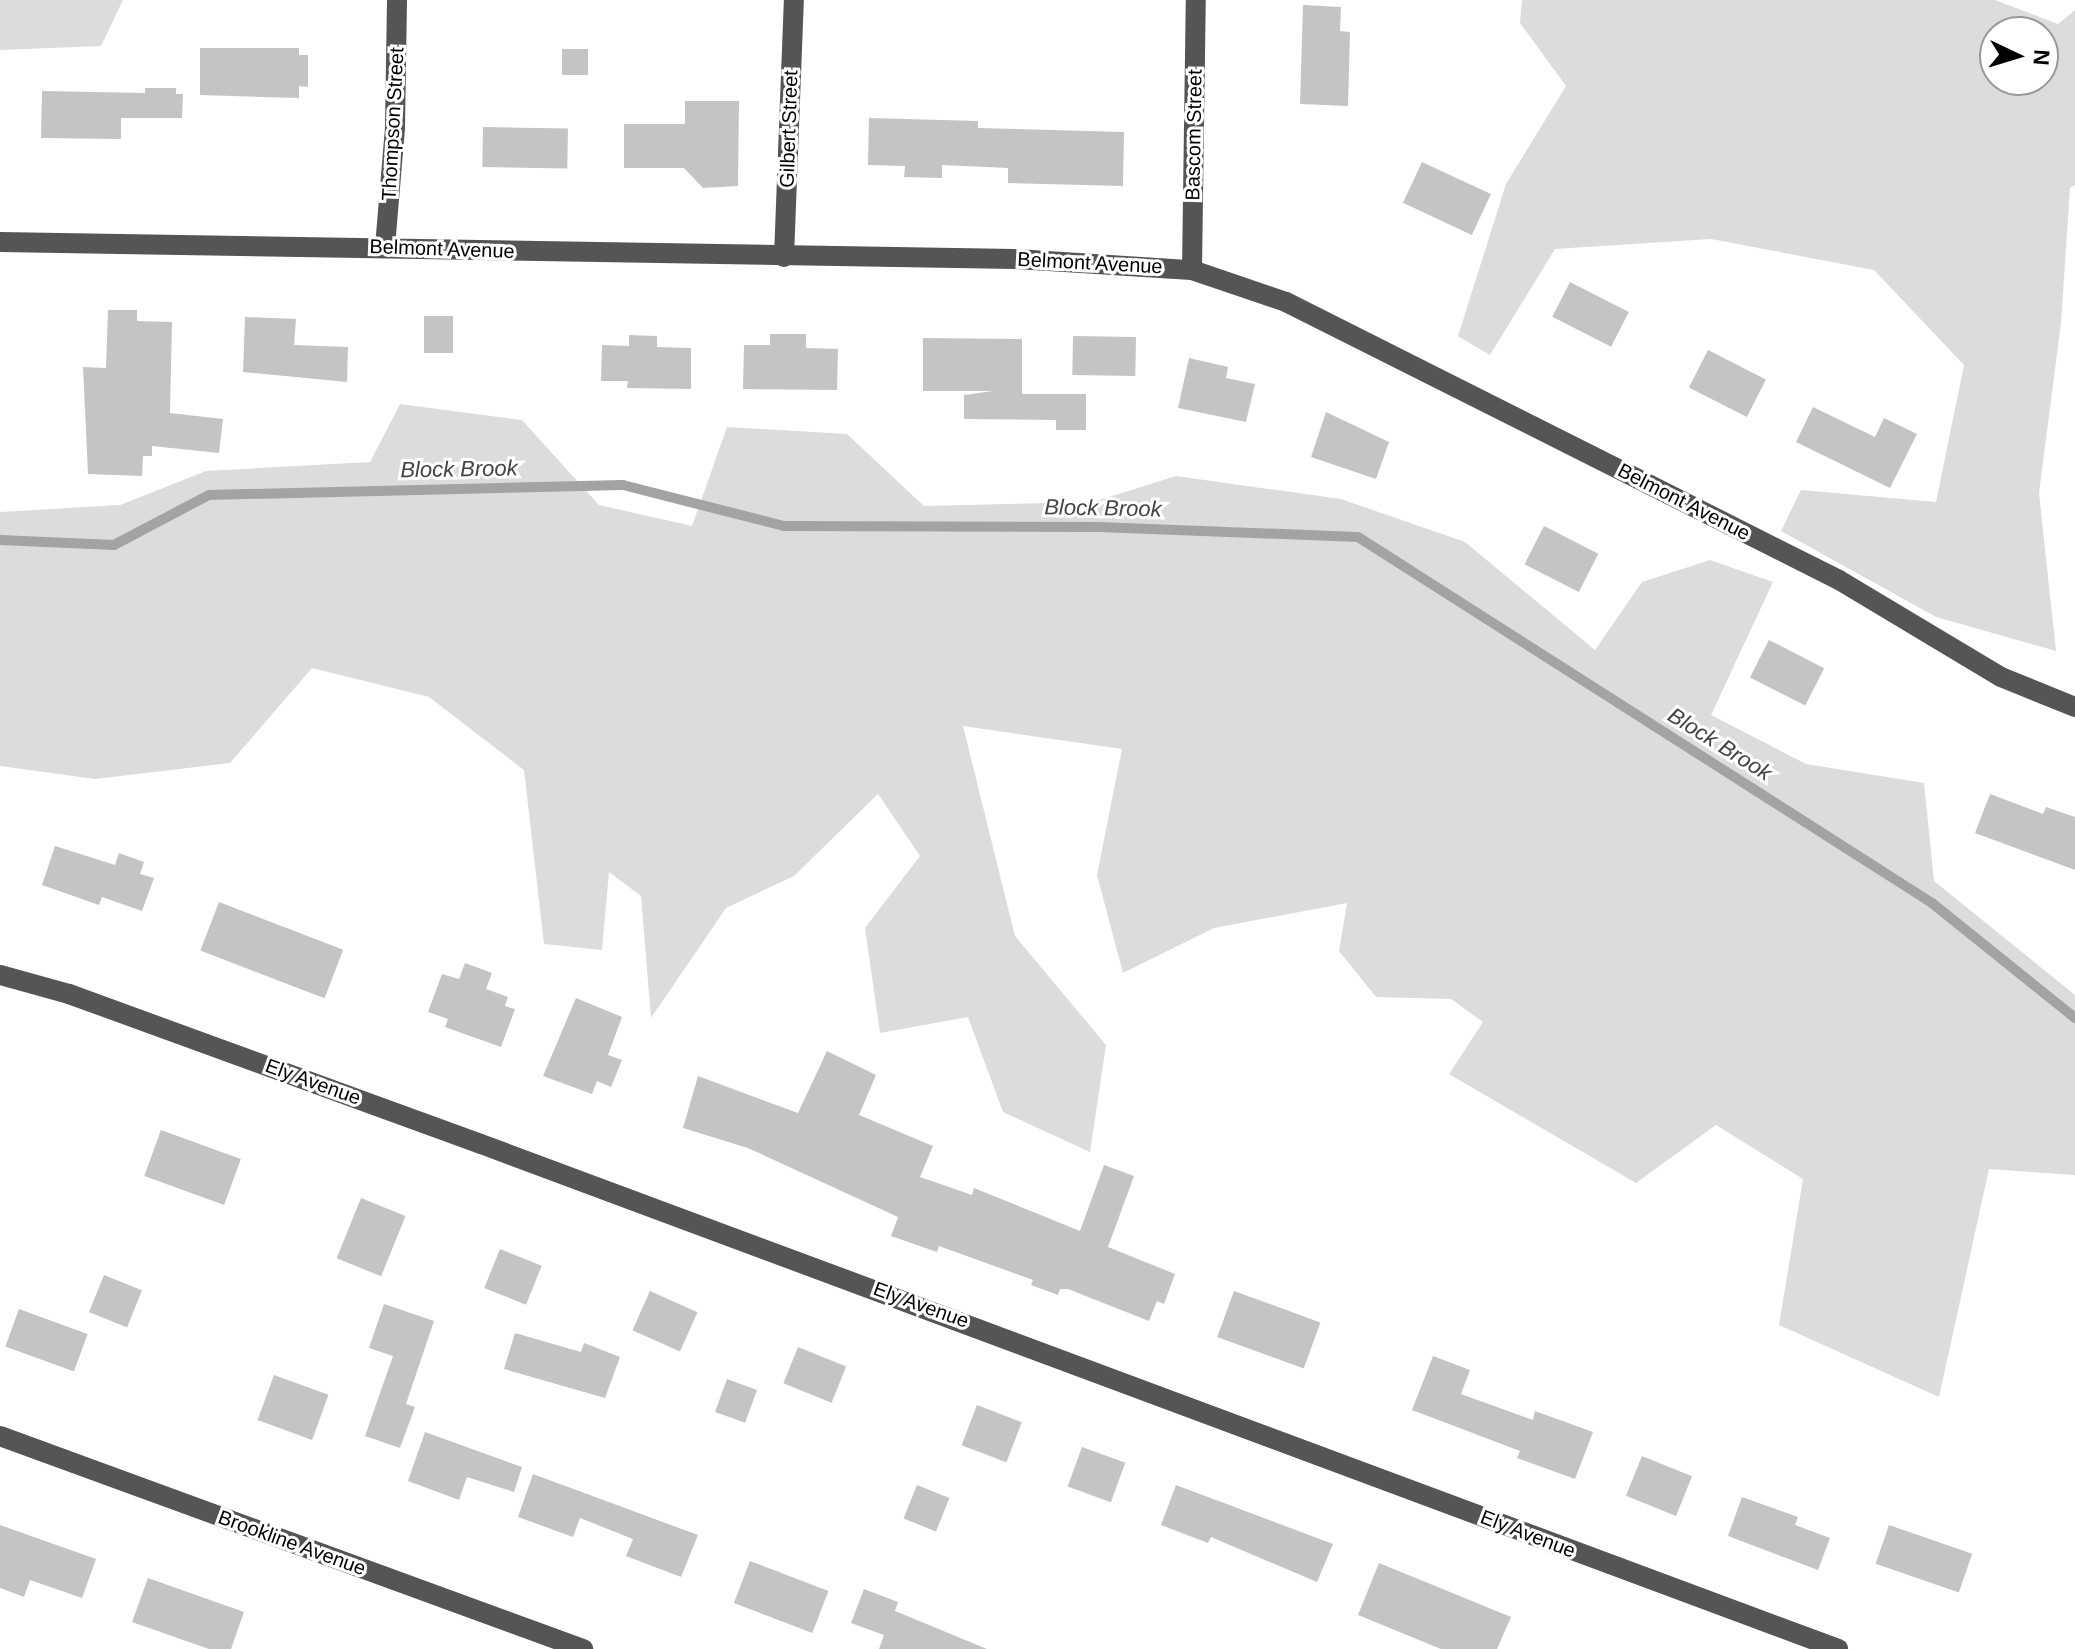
<!DOCTYPE html>
<html>
<head>
<meta charset="utf-8">
<style>
	body { margin:0 }
	#map { position:relative; width:2075px; height:1649px; overflow:hidden; background:#fff; font-family:Arial,sans-serif }
	div>[style] { position:absolute }
	.green>* { inset:0; background:#dcdcdc }
	.stream>* { height:10px; margin:-5px; padding:0 5px; transform-origin:5px; border-radius:5px; background:#a3a3a3 }
	.building>* { inset:0; background:#c4c4c4; transform-origin:0 0 }
	.minor>* { height:20px; margin:-10px; padding:0 10px; transform-origin:10px; border-radius:10px; background:#555 }
	span { translate:-50% -50%; white-space:nowrap; text-align:center; line-height:1.15; -webkit-text-stroke:6px #fff; paint-order:stroke }
	.street-label { font-size:20px; color:#000 }
	.water-label { font-size:22px; color:#444; font-style:italic }
	.north { position:absolute; left:1979px; top:16px; width:80px; height:80px; box-sizing:border-box; background:#fff; border:2px solid #999; border-radius:50%; rotate:94deg; font-size:22px; font-weight:700; line-height:32px; text-align:center; color:#000 }
	.north::after { content:''; display:block; margin:auto; width:28px; height:36px; background:#000; clip-path:polygon(50% 0,100% 100%,50% 72%,0 100%) }
</style>
</head>
<body>
<div id="map">
	<div class="green">
		<div style="clip-path:polygon(0 0,123px 0,101px 46px,0 50px)"></div>
		<div style="clip-path:polygon(evenodd,1522px 0,1995px 0,2058px 24px,2075px 10px,2075px 185px,2070px 188px,2061px 323px,2039px 493px,2056px 651px,1936px 617px,1781px 531px,1801px 490px,1936px 502px,1964px 365px,1874px 270px,1711px 239px,1555px 249px,1490px 355px,1458px 336px,1506px 184px,1566px 86px,1520px 23px,1522px 0,1995px 32px,2043px 32px,2043px 80px,1995px 80px,1995px 32px)"></div>
		<div style="clip-path:polygon(400px 404px,522px 420px,599px 505px,692px 526px,727px 427px,847px 434px,924px 506px,1093px 502px,1176px 476px,1341px 499px,1465px 542px,1595px 650px,1642px 582px,1710px 560px,1773px 582px,1711px 715px,1806px 764px,1924px 783px,1934px 881px,2075px 995px,2075px 1175px,1989px 1169px,1939px 1397px,1779px 1325px,1803px 1179px,1716px 1125px,1636px 1183px,1449px 1074px,1483px 1022px,1451px 999px,1376px 997px,1339px 951px,1347px 903px,1214px 928px,1123px 973px,1097px 875px,1122px 749px,963px 726px,1015px 936px,1106px 1045px,1090px 1152px,1003px 1112px,968px 1017px,880px 1033px,865px 928px,920px 856px,878px 794px,794px 876px,726px 908px,651px 1018px,641px 896px,609px 872px,602px 950px,544px 944px,524px 770px,429px 697px,312px 668px,230px 763px,95px 779px,0 766px,0 512px,120px 505px,206px 471px,370px 462px)"></div>
	</div>
	<div class="stream">
		<div style="left:0;top:540px;width:114px;rotate:2.5deg"></div>
		<div style="left:114px;top:545px;width:107px;rotate:-27.8deg"></div>
		<div style="left:209px;top:495px;width:414px;rotate:-1.4deg"></div>
		<div style="left:623px;top:485px;width:166px;rotate:14.3deg"></div>
		<div style="left:784px;top:526px;width:315px;rotate:0.2deg"></div>
		<div style="left:1099px;top:527px;width:259px;rotate:2.2deg"></div>
		<div style="left:1358px;top:537px;width:681px;rotate:32.52deg"></div>
		<div style="left:1932px;top:903px;width:184px;rotate:38.8deg"></div>
	</div>
	<div class="building">
		<div style="clip-path:polygon(1303px 5px,1341px 7px,1340px 31px,1350px 32px,1348px 106px,1300px 104px)"></div>
		<div style="clip-path:polygon(200px 48px,299px 48px,299px 55px,308px 55px,308px 87px,299px 86px,299px 98px,200px 95px)"></div>
		<div style="left:562px;top:49px;width:26px;height:26px"></div>
		<div style="clip-path:polygon(145px 88px,176px 88px,176px 94px,183px 94px,182px 118px,121px 118px,121px 139px,41px 138px,42px 91px,145px 93px)"></div>
		<div style="clip-path:polygon(685px 101px,739px 101px,738px 186px,703px 188px,684px 168px,624px 168px,624px 124px,685px 124px)"></div>
		<div style="clip-path:polygon(869px 118px,978px 121px,978px 128px,1124px 132px,1123px 186px,1008px 183px,1008px 168px,942px 165px,942px 178px,904px 177px,905px 166px,868px 165px)"></div>
		<div style="left:483px;top:127px;width:85px;height:40px;rotate:1deg"></div>
		<div style="left:1422px;top:162px;width:76px;height:45px;rotate:25deg"></div>
		<div style="left:1570px;top:282px;width:66px;height:39px;rotate:27deg"></div>
		<div style="clip-path:polygon(108px 310px,137px 310px,137px 321px,172px 322px,170px 413px,223px 419px,219px 453px,152px 446px,152px 456px,143px 456px,142px 476px,88px 474px,83px 367px,106px 368px)"></div>
		<div style="left:424px;top:316px;width:29px;height:37px"></div>
		<div style="clip-path:polygon(245px 317px,296px 319px,294px 345px,348px 347px,347px 382px,243px 372px)"></div>
		<div style="clip-path:polygon(770px 334px,806px 334px,806px 348px,838px 349px,837px 390px,743px 389px,744px 345px,770px 345px)"></div>
		<div style="clip-path:polygon(629px 335px,657px 336px,657px 347px,691px 348px,691px 389px,627px 388px,628px 381px,601px 381px,602px 345px,629px 346px)"></div>
		<div style="left:1073px;top:336px;width:63px;height:39px;rotate:1deg"></div>
		<div style="clip-path:polygon(923px 338px,1022px 339px,1022px 394px,1086px 394px,1086px 430px,1056px 430px,1056px 420px,964px 419px,964px 395px,993px 391px,923px 391px)"></div>
		<div style="left:1708px;top:350px;width:65px;height:42px;rotate:27deg"></div>
		<div style="clip-path:polygon(1189px 358px,1228px 367px,1226px 378px,1255px 384px,1246px 422px,1178px 408px)"></div>
		<div style="clip-path:polygon(1813px 407px,1875px 437px,1884px 418px,1917px 434px,1890px 488px,1796px 442px)"></div>
		<div style="clip-path:polygon(1326px 412px,1389px 442px,1376px 479px,1311px 457px)"></div>
		<div style="left:1544px;top:526px;width:61px;height:43px;rotate:27deg"></div>
		<div style="left:1769px;top:640px;width:62px;height:42px;rotate:27deg"></div>
		<div style="clip-path:polygon(1990px 794px,2043px 814px,2046px 807px,2075px 817px,2075px 870px,1975px 833px)"></div>
		<div style="clip-path:polygon(55px 846px,115px 865px,119px 853px,144px 862px,140px 874px,154px 878px,142px 911px,102px 897px,99px 905px,42px 885px)"></div>
		<div style="left:219px;top:902px;width:133px;height:52px;rotate:21deg"></div>
		<div style="clip-path:polygon(465px 963px,492px 973px,486px 989px,508px 997px,505px 1006px,515px 1009px,501px 1047px,445px 1027px,448px 1019px,428px 1012px,442px 974px,459px 979px)"></div>
		<div style="clip-path:polygon(576px 998px,622px 1017px,608px 1055px,622px 1060px,611px 1087px,597px 1081px,592px 1094px,543px 1076px)"></div>
		<div style="clip-path:polygon(827px 1051px,876px 1075px,859px 1115px,933px 1146px,920px 1177px,972px 1195px,974px 1188px,1080px 1231px,1104px 1165px,1134px 1176px,1108px 1247px,1175px 1274px,1164px 1304px,1157px 1301px,1149px 1321px,1068px 1289px,1060px 1289px,1058px 1295px,1031px 1285px,1033px 1280px,939px 1246px,937px 1252px,891px 1236px,898px 1217px,748px 1148px,683px 1128px,698px 1076px,798px 1113px)"></div>
		<div style="left:161px;top:1130px;width:85px;height:49px;rotate:20deg"></div>
		<div style="left:361px;top:1198px;width:48px;height:65px;rotate:22deg"></div>
		<div style="left:500px;top:1249px;width:45px;height:42px;rotate:22deg"></div>
		<div style="left:104px;top:1275px;width:41px;height:40px;rotate:22deg"></div>
		<div style="left:650px;top:1291px;width:52px;height:43px;rotate:24deg"></div>
		<div style="left:1234px;top:1291px;width:92px;height:49px;rotate:20deg"></div>
		<div style="clip-path:polygon(384px 1304px,434px 1321px,406px 1404px,415px 1407px,400px 1448px,365px 1436px,393px 1356px,369px 1348px)"></div>
		<div style="left:19px;top:1309px;width:73px;height:40px;rotate:20deg"></div>
		<div style="clip-path:polygon(515px 1333px,581px 1352px,584px 1343px,620px 1357px,605px 1398px,504px 1369px)"></div>
		<div style="left:798px;top:1347px;width:52px;height:39px;rotate:22deg"></div>
		<div style="clip-path:polygon(1433px 1356px,1470px 1370px,1461px 1394px,1533px 1420px,1535px 1411px,1593px 1432px,1575px 1479px,1517px 1458px,1520px 1451px,1412px 1410px)"></div>
		<div style="left:274px;top:1375px;width:58px;height:48px;rotate:20deg"></div>
		<div style="left:727px;top:1379px;width:32px;height:35px;rotate:20deg"></div>
		<div style="left:977px;top:1405px;width:48px;height:43px;rotate:21deg"></div>
		<div style="clip-path:polygon(425px 1432px,522px 1467px,514px 1492px,467px 1477px,459px 1500px,408px 1481px)"></div>
		<div style="left:1082px;top:1447px;width:46px;height:42px;rotate:20deg"></div>
		<div style="left:1642px;top:1456px;width:54px;height:43px;rotate:22deg"></div>
		<div style="clip-path:polygon(533px 1474px,698px 1535px,681px 1577px,626px 1556px,633px 1539px,580px 1518px,573px 1537px,518px 1517px)"></div>
		<div style="left:917px;top:1485px;width:35px;height:36px;rotate:22deg"></div>
		<div style="clip-path:polygon(1176px 1485px,1333px 1544px,1317px 1582px,1211px 1537px,1208px 1543px,1161px 1525px)"></div>
		<div style="clip-path:polygon(1742px 1497px,1798px 1517px,1795px 1525px,1830px 1538px,1818px 1570px,1728px 1536px)"></div>
		<div style="clip-path:polygon(0 1525px,96px 1559px,82px 1598px,30px 1580px,24px 1597px,0 1588px)"></div>
		<div style="left:1889px;top:1525px;width:88px;height:41px;rotate:19deg"></div>
		<div style="left:750px;top:1561px;width:84px;height:45px;rotate:21deg"></div>
		<div style="clip-path:polygon(1379px 1563px,1511px 1617px,1497px 1649px,1441px 1649px,1358px 1615px)"></div>
		<div style="clip-path:polygon(148px 1578px,244px 1612px,231px 1649px,209px 1649px,132px 1622px)"></div>
		<div style="clip-path:polygon(864px 1589px,898px 1602px,895px 1611px,987px 1649px,879px 1649px,884px 1635px,851px 1623px)"></div>
	</div>
	<div class="minor">
		<div style="left:0;top:242px;width:1015px;rotate:0.96deg"></div>
		<div style="left:1015px;top:259px;width:177px;rotate:3.6deg"></div>
		<div style="left:1192px;top:270px;width:99px;rotate:18.8deg"></div>
		<div style="left:1286px;top:302px;width:619px;rotate:26.69deg"></div>
		<div style="left:1839px;top:580px;width:189px;rotate:30.9deg"></div>
		<div style="left:2001px;top:677px;width:80px;rotate:22.1deg"></div>
		<div style="left:385px;top:247px;width:120px;rotate:-85.2deg"></div>
		<div style="left:395px;top:127px;width:127px;rotate:-89.1deg"></div>
		<div style="left:784px;top:257px;width:257px;rotate:-87.8deg"></div>
		<div style="left:1192px;top:270px;width:270px;rotate:-89.2deg"></div>
		<div style="left:0;top:975px;width:72px;rotate:15.4deg"></div>
		<div style="left:69px;top:994px;width:438px;rotate:20deg"></div>
		<div style="left:481px;top:1144px;width:1448px;rotate:20.41deg"></div>
		<div style="left:0;top:1436px;width:621px;rotate:20.07deg"></div>
	</div>
	<div class="street-label">
		<span style="left:393px;top:124px;rotate:-87deg">Thompson Street</span>
		<span style="left:789px;top:129px;rotate:-88deg">Gilbert Street</span>
		<span style="left:1194px;top:135px;rotate:-89deg">Bascom Street</span>
		<span style="left:442px;top:249px;rotate:2deg">Belmont Avenue</span>
		<span style="left:1090px;top:263px;rotate:3deg">Belmont Avenue</span>
		<span style="left:1684px;top:502px;rotate:27deg">Belmont Avenue</span>
		<span style="left:313px;top:1082px;rotate:20deg">Ely Avenue</span>
		<span style="left:921px;top:1305px;rotate:20deg">Ely Avenue</span>
		<span style="left:1528px;top:1534px;rotate:21deg">Ely Avenue</span>
		<span style="left:292px;top:1543px;rotate:20deg">Brookline Avenue</span>
	</div>
	<div class="water-label">
		<span style="left:459px;top:469px;rotate:-1deg">Block Brook</span>
		<span style="left:1103px;top:508px;rotate:1deg">Block Brook</span>
		<span style="left:1720px;top:744px;rotate:32deg">Block Brook</span>
	</div>
	<div class="north">N</div>
</div>
</body>
</html>
